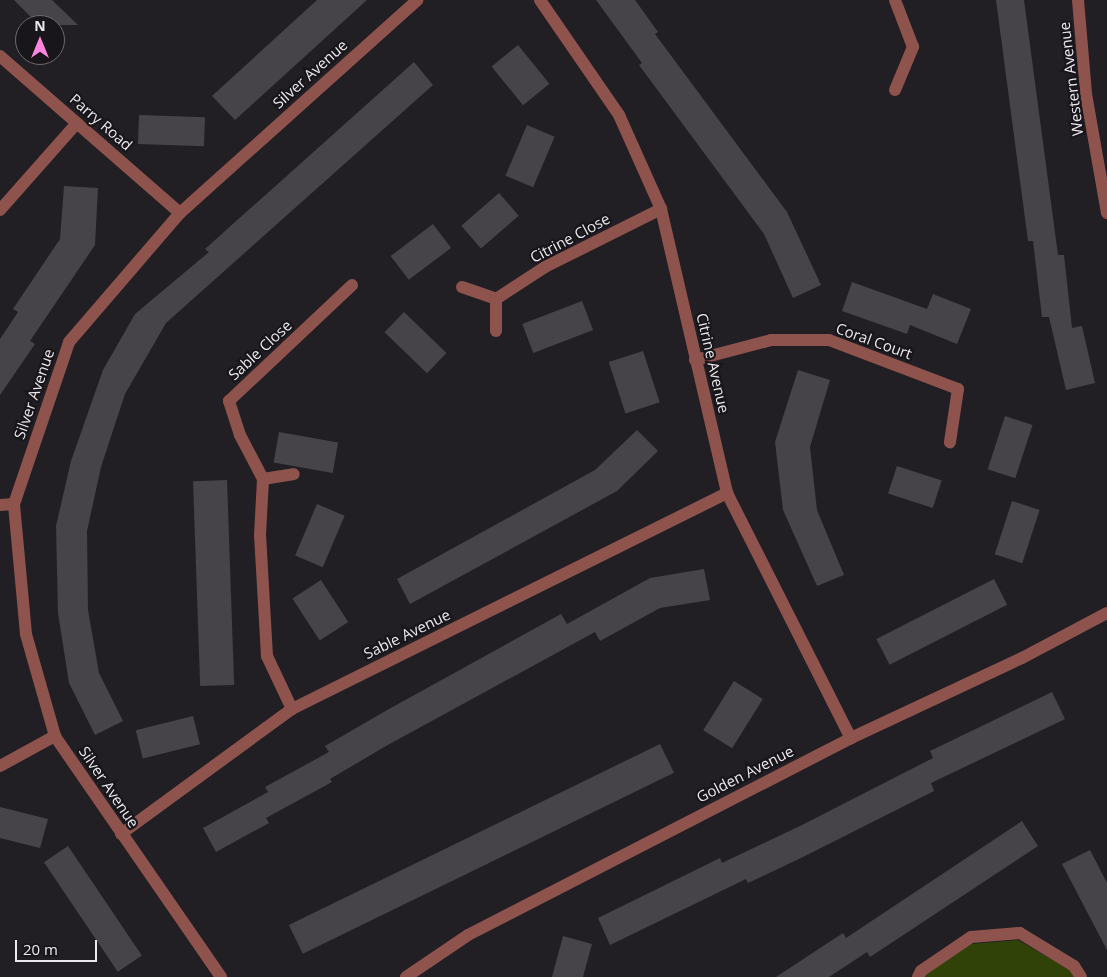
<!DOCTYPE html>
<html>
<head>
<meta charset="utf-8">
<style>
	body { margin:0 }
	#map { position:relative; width:1107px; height:977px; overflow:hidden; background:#221f24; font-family:"Open Sans",sans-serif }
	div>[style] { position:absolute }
	.green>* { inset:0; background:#304208 }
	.building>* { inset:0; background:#464349; transform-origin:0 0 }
	.minor>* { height:12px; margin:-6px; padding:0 6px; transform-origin:6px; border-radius:6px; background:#8f534e }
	span { translate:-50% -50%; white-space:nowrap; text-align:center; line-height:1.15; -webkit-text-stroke:4.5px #18161b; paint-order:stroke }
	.street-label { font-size:15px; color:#ebe9ed }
	.north { position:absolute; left:15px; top:15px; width:50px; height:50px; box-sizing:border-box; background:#18161b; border:1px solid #6c6a6f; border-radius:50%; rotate:0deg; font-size:14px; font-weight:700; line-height:20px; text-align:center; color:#ebe9ed }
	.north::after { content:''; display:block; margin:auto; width:18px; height:22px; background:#fe85df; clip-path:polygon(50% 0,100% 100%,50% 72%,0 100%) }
	.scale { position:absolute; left:15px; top:940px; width:82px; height:22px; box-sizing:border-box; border:2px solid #ebe9ed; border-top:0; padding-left:6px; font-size:15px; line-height:18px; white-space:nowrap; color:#ebe9ed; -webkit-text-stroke:4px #18161b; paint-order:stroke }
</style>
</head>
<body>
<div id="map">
	<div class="green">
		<div style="clip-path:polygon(1018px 940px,1070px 970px,1075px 977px,922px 977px,971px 944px)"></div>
	</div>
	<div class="building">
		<div style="clip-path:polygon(14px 0,52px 0,78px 25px,39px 25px)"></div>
		<div style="clip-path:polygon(317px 0,367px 0,235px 120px,212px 96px)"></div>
		<div style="clip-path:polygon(596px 0,635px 0,658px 32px,655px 34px,787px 212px,821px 285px,793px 298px,764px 234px,639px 65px,642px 63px)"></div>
		<div style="clip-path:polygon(996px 0,1024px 0,1058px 255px,1064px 255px,1072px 328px,1082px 326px,1095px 383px,1066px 390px,1049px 317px,1042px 317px,1033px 241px,1028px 241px)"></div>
		<div style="left:518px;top:45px;width:50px;height:34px;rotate:51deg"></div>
		<div style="clip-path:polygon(414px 62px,433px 85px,166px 323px,125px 394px,101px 467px,87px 531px,88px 610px,99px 673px,123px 721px,95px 735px,69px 683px,58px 613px,56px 526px,71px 461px,103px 370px,135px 314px,209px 252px,205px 249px)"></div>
		<div style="left:139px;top:115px;width:66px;height:29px;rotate:2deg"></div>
		<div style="left:527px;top:125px;width:30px;height:55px;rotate:23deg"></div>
		<div style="clip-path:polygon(64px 186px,98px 188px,95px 245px,30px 341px,35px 344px,0 395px,0 339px,18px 312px,13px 309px,60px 239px)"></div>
		<div style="left:499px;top:193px;width:30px;height:50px;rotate:49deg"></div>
		<div style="left:433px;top:224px;width:30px;height:53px;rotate:53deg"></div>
		<div style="clip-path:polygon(852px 282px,927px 309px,933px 294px,971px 309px,957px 344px,910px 325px,907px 334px,842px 311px)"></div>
		<div style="left:582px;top:301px;width:31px;height:64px;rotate:69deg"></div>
		<div style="left:404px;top:312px;width:59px;height:28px;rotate:44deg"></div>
		<div style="left:643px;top:351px;width:54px;height:36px;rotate:72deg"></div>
		<div style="clip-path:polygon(798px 370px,830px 380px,810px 447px,817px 510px,844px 575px,817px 586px,783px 510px,775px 442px)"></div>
		<div style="left:1005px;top:416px;width:29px;height:56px;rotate:18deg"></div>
		<div style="clip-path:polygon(637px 430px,658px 451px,617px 491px,410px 604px,397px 579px,595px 470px)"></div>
		<div style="left:279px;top:432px;width:60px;height:31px;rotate:10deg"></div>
		<div style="left:897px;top:466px;width:47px;height:29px;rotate:18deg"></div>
		<div style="left:227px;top:480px;width:205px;height:34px;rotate:88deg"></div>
		<div style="left:1012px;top:501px;width:29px;height:56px;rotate:18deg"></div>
		<div style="left:317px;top:504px;width:30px;height:56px;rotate:23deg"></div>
		<div style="clip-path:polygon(704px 569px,710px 600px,660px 608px,600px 641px,595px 632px,386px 746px,330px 779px,332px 782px,266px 818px,269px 823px,216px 852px,203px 828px,268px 792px,265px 787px,329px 752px,325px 746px,389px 709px,561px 614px,567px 624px,650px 578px)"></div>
		<div style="left:994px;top:579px;width:29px;height:132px;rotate:63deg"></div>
		<div style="left:321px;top:580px;width:50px;height:34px;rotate:57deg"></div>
		<div style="left:734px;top:681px;width:34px;height:58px;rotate:32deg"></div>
		<div style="clip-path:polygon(1052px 692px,1065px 719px,931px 783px,934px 791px,803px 857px,748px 883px,746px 879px,610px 945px,598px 918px,720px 858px,722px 863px,802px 825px,933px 758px,930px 751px)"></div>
		<div style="left:193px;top:716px;width:29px;height:59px;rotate:76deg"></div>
		<div style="left:660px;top:744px;width:32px;height:413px;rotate:64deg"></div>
		<div style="clip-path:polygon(0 807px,48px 819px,40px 848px,0 838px)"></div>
		<div style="clip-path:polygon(1022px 821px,1038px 846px,870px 957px,867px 952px,829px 977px,776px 977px,843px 933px,846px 938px)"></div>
		<div style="left:68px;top:846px;width:132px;height:29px;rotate:56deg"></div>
		<div style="clip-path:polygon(1090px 850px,1107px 883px,1107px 950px,1062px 864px)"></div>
		<div style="clip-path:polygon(563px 936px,592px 944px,583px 977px,552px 977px)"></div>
	</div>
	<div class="minor">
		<div style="left:540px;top:0;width:140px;rotate:55.5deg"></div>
		<div style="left:619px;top:115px;width:103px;rotate:65.9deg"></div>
		<div style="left:661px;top:209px;width:292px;rotate:76.9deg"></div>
		<div style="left:727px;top:493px;width:275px;rotate:63.2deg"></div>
		<div style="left:1078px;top:0;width:94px;rotate:85.1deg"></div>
		<div style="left:1086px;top:94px;width:121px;rotate:80deg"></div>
		<div style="left:0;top:56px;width:239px;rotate:41.1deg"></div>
		<div style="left:895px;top:90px;width:47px;rotate:-67.3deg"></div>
		<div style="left:913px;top:47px;width:50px;rotate:-111deg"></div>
		<div style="left:0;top:210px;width:116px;rotate:-48.5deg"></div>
		<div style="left:462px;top:287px;width:36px;rotate:19deg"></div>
		<div style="left:496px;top:331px;width:32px;rotate:-90deg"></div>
		<div style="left:496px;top:299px;width:59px;rotate:-33.1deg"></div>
		<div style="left:545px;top:267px;width:130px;rotate:-26.6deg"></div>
		<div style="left:695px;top:360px;width:79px;rotate:-14.7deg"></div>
		<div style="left:771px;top:340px;width:58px"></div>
		<div style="left:829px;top:340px;width:138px;rotate:20.8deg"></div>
		<div style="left:958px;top:389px;width:54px;rotate:98.6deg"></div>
		<div style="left:263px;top:479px;width:31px;rotate:-9deg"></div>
		<div style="left:0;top:505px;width:14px;rotate:-4deg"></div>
		<div style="left:292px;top:709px;width:59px;rotate:-115.3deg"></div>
		<div style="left:267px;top:656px;width:121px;rotate:-93.3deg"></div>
		<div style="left:260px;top:535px;width:56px;rotate:-86.9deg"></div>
		<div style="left:263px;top:479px;width:50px;rotate:-117.6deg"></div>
		<div style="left:240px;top:435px;width:36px;rotate:-108deg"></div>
		<div style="left:229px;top:401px;width:169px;rotate:-43.3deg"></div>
		<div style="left:0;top:766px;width:63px;rotate:-28.6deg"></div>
		<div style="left:121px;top:834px;width:212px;rotate:-36.2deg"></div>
		<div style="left:292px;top:709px;width:486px;rotate:-26.4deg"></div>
		<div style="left:221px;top:977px;width:293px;rotate:-124.6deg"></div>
		<div style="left:55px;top:736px;width:106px;rotate:-105.9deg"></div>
		<div style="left:26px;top:634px;width:131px;rotate:-95.3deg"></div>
		<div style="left:14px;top:504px;width:171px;rotate:-71.2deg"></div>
		<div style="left:69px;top:342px;width:170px;rotate:-49.3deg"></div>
		<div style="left:180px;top:213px;width:319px;rotate:-41.9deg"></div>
		<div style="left:406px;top:977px;width:75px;rotate:-34.1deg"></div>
		<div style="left:468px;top:935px;width:431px;rotate:-27.2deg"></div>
		<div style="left:851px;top:738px;width:189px;rotate:-25.1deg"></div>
		<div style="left:1022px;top:658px;width:96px;rotate:-27.9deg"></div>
		<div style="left:918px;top:977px;width:7px;rotate:-63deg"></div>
		<div style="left:921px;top:971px;width:60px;rotate:-34.2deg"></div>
		<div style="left:971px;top:937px;width:49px;rotate:-4.7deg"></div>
		<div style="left:1020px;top:933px;width:63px;rotate:31.4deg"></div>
		<div style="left:1074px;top:966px;width:13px;rotate:58deg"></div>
	</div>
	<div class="street-label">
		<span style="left:310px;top:74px;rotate:-42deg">Silver Avenue</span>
		<span style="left:1071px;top:79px;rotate:-97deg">Western Avenue</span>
		<span style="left:101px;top:122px;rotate:41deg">Parry Road</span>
		<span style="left:570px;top:238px;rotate:-28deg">Citrine Close</span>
		<span style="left:874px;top:341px;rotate:20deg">Coral Court</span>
		<span style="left:260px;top:350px;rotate:-43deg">Sable Close</span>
		<span style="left:713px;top:363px;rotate:77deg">Citrine Avenue</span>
		<span style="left:34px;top:394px;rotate:-71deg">Silver Avenue</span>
		<span style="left:407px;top:634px;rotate:-26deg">Sable Avenue</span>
		<span style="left:745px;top:774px;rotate:-27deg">Golden Avenue</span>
		<span style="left:109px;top:787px;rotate:56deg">Silver Avenue</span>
	</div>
	<div class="north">N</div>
	<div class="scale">20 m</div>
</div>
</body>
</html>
